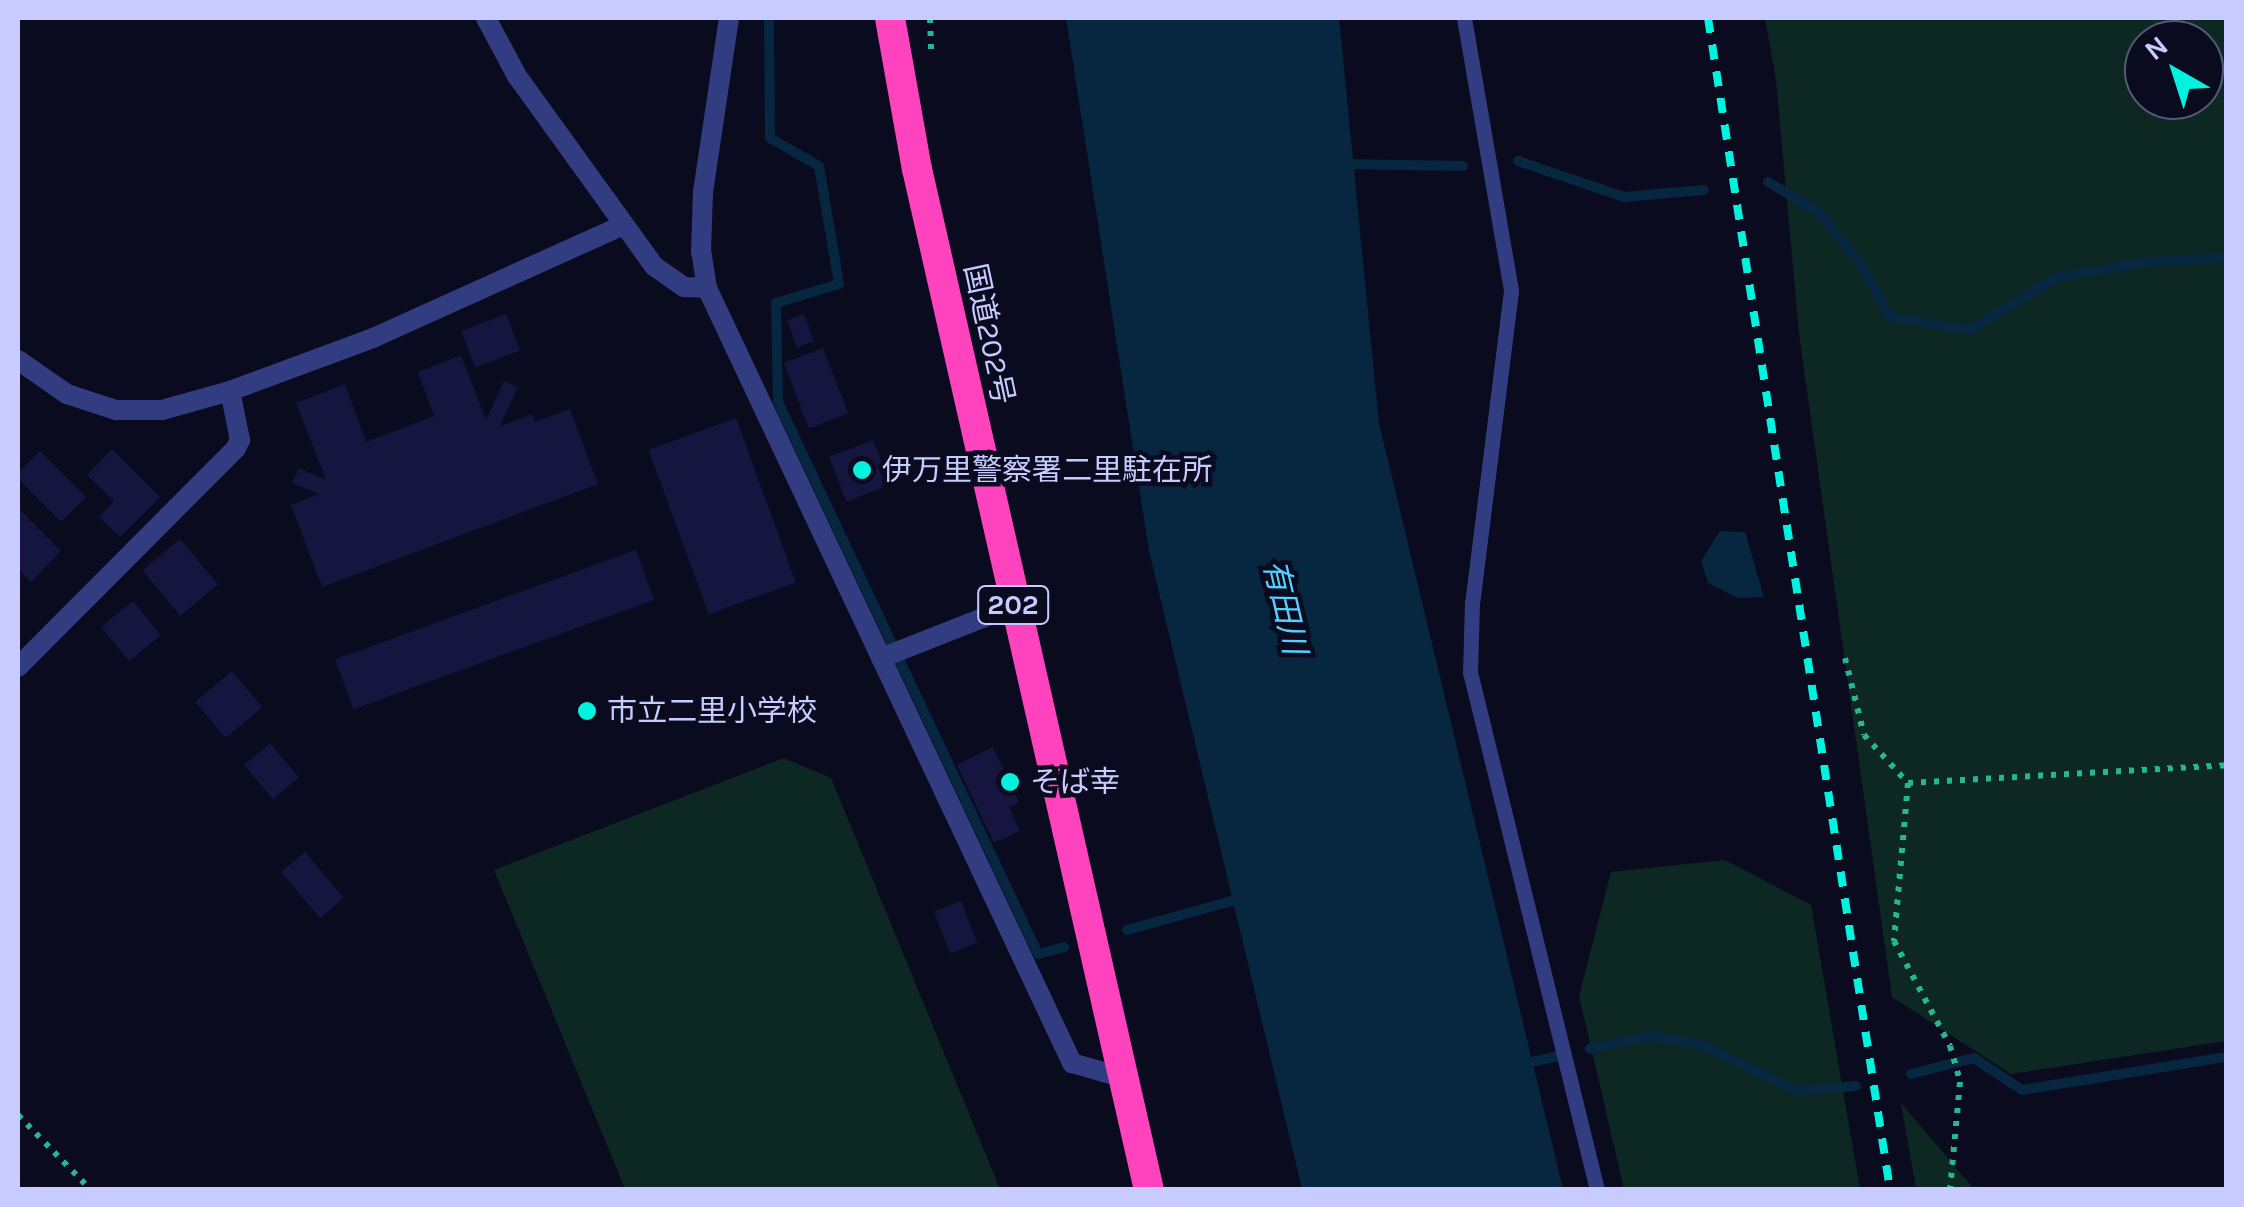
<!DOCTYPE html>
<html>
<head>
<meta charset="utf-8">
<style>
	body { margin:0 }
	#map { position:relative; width:2244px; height:1207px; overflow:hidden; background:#0a0b1e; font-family:Karla,"Noto Sans JP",sans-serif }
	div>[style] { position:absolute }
	.green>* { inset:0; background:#0d2822 }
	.water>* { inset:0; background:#072640 }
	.stream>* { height:10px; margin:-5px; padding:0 5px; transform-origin:5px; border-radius:5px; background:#072640 }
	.building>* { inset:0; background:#161540; transform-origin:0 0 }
	.path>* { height:6px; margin-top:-3px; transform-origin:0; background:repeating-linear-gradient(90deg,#25b693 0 5px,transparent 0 13px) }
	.lane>* { height:15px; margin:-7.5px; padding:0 7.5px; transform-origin:7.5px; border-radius:7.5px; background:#323d81 }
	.street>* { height:20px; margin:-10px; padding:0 10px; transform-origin:10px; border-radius:10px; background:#323d81 }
	.highway>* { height:30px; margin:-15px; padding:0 15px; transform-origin:15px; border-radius:15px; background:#ff43bf }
	.rail>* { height:8px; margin-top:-4px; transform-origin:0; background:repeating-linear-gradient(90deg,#00f3df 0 15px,transparent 0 27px) }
	.dots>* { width:28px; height:28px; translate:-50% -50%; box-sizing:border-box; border:5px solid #0a0b1e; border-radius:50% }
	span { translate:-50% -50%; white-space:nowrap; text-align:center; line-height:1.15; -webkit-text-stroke:9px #0a0b1e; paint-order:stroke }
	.shield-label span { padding:2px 8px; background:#0a0b1e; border:2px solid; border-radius:8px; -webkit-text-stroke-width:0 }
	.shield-label { font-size:28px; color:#c8cbff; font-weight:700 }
	.street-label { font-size:30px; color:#c8cbff }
	.poi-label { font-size:30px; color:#c8cbff }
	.left { translate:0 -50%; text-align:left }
	.water-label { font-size:32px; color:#56cfff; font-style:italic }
	.frame { position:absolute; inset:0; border:20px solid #c8cbff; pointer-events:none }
	.north { position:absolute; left:2124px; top:20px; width:100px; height:100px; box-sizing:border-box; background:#0a0b1e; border:2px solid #565878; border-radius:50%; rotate:321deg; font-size:28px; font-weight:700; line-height:40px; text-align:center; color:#c8cbff }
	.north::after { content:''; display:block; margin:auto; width:35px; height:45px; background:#00f3df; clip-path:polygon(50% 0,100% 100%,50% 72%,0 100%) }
</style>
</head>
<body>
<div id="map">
	<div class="green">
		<div style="clip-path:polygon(evenodd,1765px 18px,2226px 18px,2226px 1041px,2011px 1074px,1892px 997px,1799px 334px,1776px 80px,1765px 18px,2204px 40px,2204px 100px,2144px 100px,2144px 40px,2204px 40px)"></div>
		<div style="clip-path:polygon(784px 758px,831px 778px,1000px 1189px,625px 1189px,494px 870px)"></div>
		<div style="clip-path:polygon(1725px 860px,1811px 905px,1860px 1189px,1624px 1189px,1579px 996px,1611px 872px)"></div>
		<div style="clip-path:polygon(1901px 1103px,1974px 1189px,1916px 1189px)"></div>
	</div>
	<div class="water">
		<div style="clip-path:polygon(1066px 18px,1339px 18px,1379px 423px,1563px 1189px,1302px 1189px,1149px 551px)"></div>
		<div style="clip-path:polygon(1720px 531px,1745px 532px,1764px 597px,1738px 598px,1708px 583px,1701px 561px)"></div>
	</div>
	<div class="stream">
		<div style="left:769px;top:18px;width:120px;rotate:89.5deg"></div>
		<div style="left:770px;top:138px;width:56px;rotate:29.7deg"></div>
		<div style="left:819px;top:166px;width:120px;rotate:80.4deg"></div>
		<div style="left:839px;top:284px;width:66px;rotate:163.2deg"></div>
		<div style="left:776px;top:303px;width:99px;rotate:88.8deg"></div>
		<div style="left:778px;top:402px;width:610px;rotate:64.78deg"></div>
		<div style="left:1038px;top:954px;width:27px;rotate:-15deg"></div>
		<div style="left:1518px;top:161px;width:112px;rotate:18.8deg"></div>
		<div style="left:1624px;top:197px;width:80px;rotate:-5deg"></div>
		<div style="left:1344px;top:164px;width:119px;rotate:1deg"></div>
		<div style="left:1768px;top:182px;width:59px;rotate:30.5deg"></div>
		<div style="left:1819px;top:212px;width:67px;rotate:51.1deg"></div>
		<div style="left:1861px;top:264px;width:60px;rotate:61.3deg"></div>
		<div style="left:1890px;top:317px;width:80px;rotate:9.3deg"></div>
		<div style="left:1969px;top:330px;width:100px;rotate:-31.2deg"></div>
		<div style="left:2055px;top:278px;width:92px;rotate:-10deg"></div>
		<div style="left:2146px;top:262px;width:80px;rotate:-2.9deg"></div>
		<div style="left:1127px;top:930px;width:119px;rotate:-15.5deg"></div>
		<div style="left:1590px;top:1049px;width:61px;rotate:-12.2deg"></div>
		<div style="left:1650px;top:1036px;width:53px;rotate:9.8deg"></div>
		<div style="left:1702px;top:1045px;width:106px;rotate:25.6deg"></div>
		<div style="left:1798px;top:1091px;width:58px;rotate:-4.9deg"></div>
		<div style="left:1522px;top:1064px;width:34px;rotate:-12deg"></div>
		<div style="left:1911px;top:1074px;width:65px;rotate:-14.3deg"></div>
		<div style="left:1974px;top:1058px;width:58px;rotate:33.7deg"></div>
		<div style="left:2022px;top:1090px;width:207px;rotate:-9.2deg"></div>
	</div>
	<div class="building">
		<div style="left:506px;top:314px;width:39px;height:48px;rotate:69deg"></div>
		<div style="left:804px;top:314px;width:29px;height:18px;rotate:70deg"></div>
		<div style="left:823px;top:348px;width:70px;height:42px;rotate:69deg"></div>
		<div style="clip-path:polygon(461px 355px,486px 420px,504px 381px,518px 387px,500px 426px,532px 414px,535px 422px,570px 409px,598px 484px,322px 587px,291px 505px,319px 494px,292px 483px,299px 468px,326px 480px,296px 403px,345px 384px,366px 442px,434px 416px,418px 372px)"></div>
		<div style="left:736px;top:418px;width:175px;height:93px;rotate:70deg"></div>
		<div style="left:873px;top:440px;width:48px;height:47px;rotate:69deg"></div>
		<div style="clip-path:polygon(112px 449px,160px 497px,120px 537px,99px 517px,114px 501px,87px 475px)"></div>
		<div style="left:40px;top:451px;width:65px;height:35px;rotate:45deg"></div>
		<div style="clip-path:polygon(18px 508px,61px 551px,31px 582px,18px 569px)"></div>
		<div style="left:180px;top:539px;width:59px;height:49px;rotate:50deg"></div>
		<div style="left:636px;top:550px;width:53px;height:320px;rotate:70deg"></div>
		<div style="left:133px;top:601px;width:44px;height:41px;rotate:51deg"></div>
		<div style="left:232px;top:671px;width:47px;height:48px;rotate:50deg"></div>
		<div style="left:270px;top:743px;width:45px;height:34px;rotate:50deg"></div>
		<div style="clip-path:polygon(993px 747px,1019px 802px,1009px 807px,1020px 831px,994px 843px,957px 765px)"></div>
		<div style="left:305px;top:852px;width:60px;height:31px;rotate:50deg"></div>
		<div style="left:961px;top:901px;width:45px;height:29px;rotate:69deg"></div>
	</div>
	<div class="path">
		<div style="left:930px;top:18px;width:32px;rotate:88deg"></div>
		<div style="left:1845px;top:658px;width:79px;rotate:76.1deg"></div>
		<div style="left:1864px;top:735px;width:65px;rotate:47.5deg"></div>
		<div style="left:1908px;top:783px;width:319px;rotate:-3.2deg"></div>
		<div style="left:1908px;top:783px;width:159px;rotate:95.1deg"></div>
		<div style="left:1894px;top:941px;width:119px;rotate:61.9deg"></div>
		<div style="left:1950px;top:1046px;width:37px;rotate:74deg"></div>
		<div style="left:1960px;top:1082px;width:108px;rotate:95.3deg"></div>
		<div style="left:18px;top:1115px;width:105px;rotate:45.8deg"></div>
	</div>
	<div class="lane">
		<div style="left:1464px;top:18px;width:277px;rotate:80.2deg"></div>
		<div style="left:1511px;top:291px;width:313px;rotate:97.1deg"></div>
		<div style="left:1472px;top:602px;width:70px;rotate:91.6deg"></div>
		<div style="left:1470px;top:672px;width:533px;rotate:76.22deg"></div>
	</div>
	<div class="street">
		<div style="left:486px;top:18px;width:66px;rotate:61.9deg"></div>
		<div style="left:517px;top:76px;width:234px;rotate:54.2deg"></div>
		<div style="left:654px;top:266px;width:37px;rotate:35deg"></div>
		<div style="left:684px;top:287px;width:23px;rotate:2deg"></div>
		<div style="left:707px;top:288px;width:857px;rotate:64.78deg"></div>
		<div style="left:1072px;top:1063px;width:54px;rotate:16.1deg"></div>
		<div style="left:707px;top:288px;width:36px;rotate:-99deg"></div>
		<div style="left:701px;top:252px;width:60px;rotate:-88.1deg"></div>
		<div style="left:703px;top:192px;width:176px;rotate:-81.5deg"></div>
		<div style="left:18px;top:360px;width:60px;rotate:34.8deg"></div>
		<div style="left:67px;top:394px;width:52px;rotate:18.1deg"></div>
		<div style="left:116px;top:410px;width:46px"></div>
		<div style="left:162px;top:410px;width:71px;rotate:-15.6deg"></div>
		<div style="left:230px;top:391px;width:153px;rotate:-20.3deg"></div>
		<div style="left:373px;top:338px;width:272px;rotate:-24.3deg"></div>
		<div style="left:881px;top:658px;width:142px;rotate:-21.5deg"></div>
		<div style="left:18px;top:667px;width:309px;rotate:-45.1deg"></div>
		<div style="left:236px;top:448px;width:9px;rotate:-63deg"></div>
		<div style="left:240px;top:440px;width:50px;rotate:-101.5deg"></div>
	</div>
	<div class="highway">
		<div style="left:890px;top:18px;width:153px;rotate:79.9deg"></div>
		<div style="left:917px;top:169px;width:1047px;rotate:77.2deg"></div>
	</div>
	<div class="rail">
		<div style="left:1708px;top:18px;width:1186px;rotate:81.17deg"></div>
	</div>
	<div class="dots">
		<div style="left:862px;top:470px;background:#00f3df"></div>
		<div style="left:587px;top:711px;background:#00f3df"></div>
		<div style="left:1010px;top:782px;background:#00f3df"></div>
	</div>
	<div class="shield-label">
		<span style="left:1013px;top:605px">202</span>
	</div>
	<div class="street-label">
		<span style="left:989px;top:334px;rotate:78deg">国道202号</span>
	</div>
	<div class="poi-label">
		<span class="left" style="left:882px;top:470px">伊万里警察署二里駐在所</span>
		<span class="left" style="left:607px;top:711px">市立二里小学校</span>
		<span class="left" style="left:1030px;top:782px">そば幸</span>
	</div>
	<div class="water-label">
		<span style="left:1284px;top:607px;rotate:77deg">有田川</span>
	</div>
	<div class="frame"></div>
	<div class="north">N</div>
</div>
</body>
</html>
